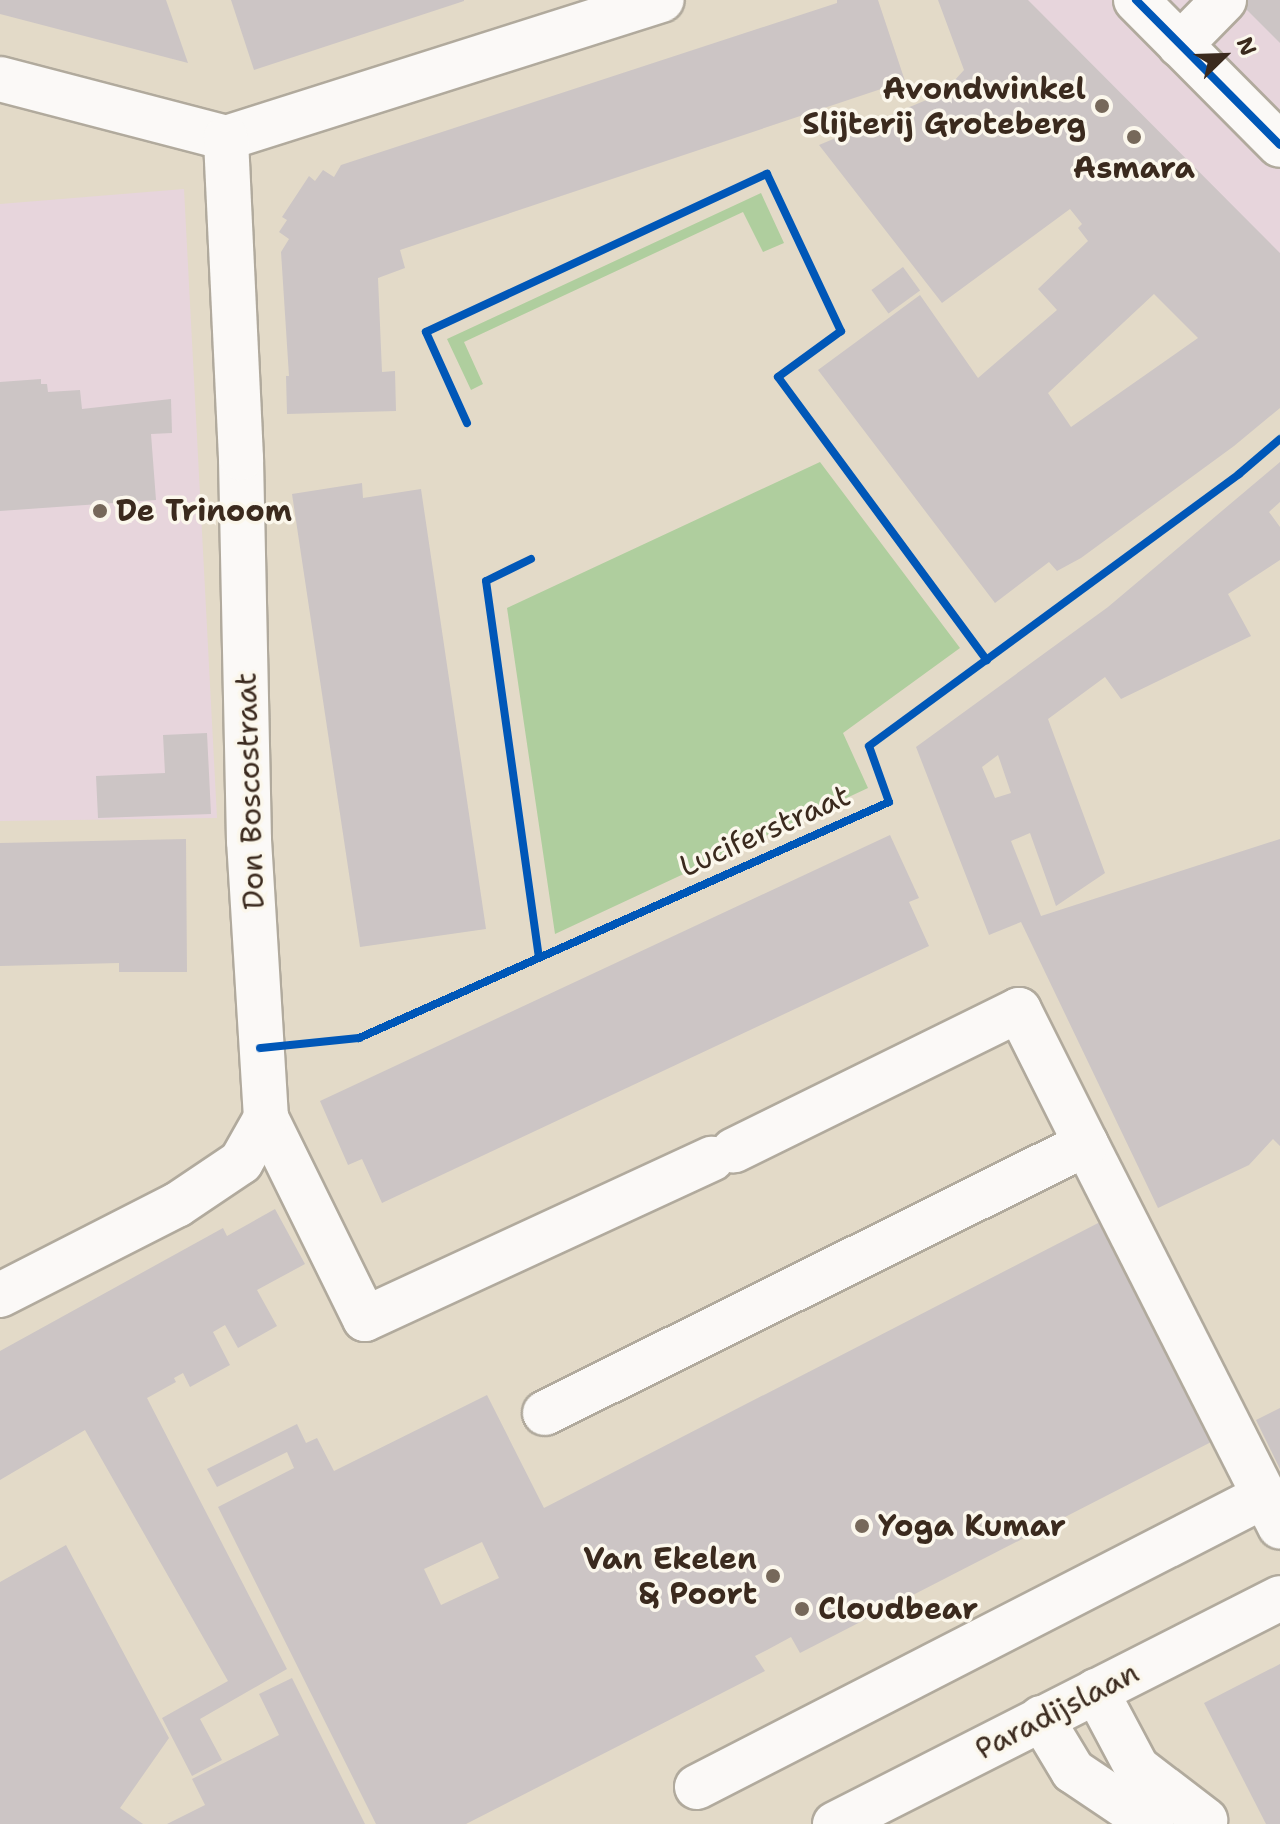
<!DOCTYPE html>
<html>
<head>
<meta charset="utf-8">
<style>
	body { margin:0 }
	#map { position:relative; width:1280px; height:1824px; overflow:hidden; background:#e3dac8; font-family:"Shantell Sans",sans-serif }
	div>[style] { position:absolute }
	.built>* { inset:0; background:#e7d5dc }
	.green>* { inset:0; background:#afce9e }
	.building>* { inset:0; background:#ccc5c5; transform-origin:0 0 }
	.roads { filter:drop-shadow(2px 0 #b1aa9d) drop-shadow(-2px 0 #b1aa9d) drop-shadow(0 2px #b1aa9d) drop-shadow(0 -2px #b1aa9d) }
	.minor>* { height:44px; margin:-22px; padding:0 22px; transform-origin:22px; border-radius:22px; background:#fbf9f7 }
	.cycleway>* { height:8px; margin:-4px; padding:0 4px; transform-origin:4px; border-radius:4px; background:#0057b8 }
	.dots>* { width:22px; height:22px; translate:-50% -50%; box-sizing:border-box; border:4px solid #fbf7ec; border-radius:50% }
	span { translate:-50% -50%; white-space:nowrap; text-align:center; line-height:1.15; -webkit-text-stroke:7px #fbf7ec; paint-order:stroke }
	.poi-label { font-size:30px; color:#3b2a1e; font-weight:700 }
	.right { translate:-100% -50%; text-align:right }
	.left { translate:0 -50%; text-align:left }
	.street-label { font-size:30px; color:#3b2a1e }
	.north { position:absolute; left:1184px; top:16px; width:80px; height:80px; -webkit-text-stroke:6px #fbf7ec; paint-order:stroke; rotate:67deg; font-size:22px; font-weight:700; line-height:32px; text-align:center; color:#3b2a1e }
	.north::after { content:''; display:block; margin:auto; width:28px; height:36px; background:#3b2a1e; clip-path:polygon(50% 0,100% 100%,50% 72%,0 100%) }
</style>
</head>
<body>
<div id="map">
	<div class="built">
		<div style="clip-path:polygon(1000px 0,1280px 0,1280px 303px)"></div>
		<div style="clip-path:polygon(184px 189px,217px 818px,0 821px,0 204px)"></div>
	</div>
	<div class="green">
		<div style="clip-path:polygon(761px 193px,784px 243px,763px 252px,743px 212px,464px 342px,483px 384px,471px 390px,447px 339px)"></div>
		<div style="clip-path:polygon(820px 462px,960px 648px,843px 733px,868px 788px,555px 934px,507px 608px)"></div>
	</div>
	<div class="building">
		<div style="clip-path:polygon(0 0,166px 0,188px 63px,0 14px)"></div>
		<div style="clip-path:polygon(231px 0,464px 0,464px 1px,254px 70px)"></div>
		<div style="clip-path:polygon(837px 0,878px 0,905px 81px,400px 250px,405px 268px,378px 278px,382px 372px,395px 371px,396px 411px,287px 414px,286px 376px,289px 376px,281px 252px,289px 239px,279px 232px,287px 220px,282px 217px,309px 176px,315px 181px,323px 170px,334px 177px,341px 165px,837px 3px)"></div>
		<div style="clip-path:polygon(evenodd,938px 0,1028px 0,1280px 253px,1280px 408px,1234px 446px,1081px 558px,1057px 571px,1049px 562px,995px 603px,818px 370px,920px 295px,978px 378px,1057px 310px,1038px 289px,1088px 241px,1078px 228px,1082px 224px,1070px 209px,942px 303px,819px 145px,943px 93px,964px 70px,938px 0,1154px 294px,1198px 338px,1071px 427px,1048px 393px,1154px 294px)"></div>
		<div style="clip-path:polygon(1237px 0,1280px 0,1280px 43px)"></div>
		<div style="left:903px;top:267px;width:29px;height:39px;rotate:54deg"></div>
		<div style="clip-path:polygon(41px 379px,41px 384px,47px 384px,48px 392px,80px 390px,82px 409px,171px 399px,172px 433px,151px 434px,156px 500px,0 511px,0 382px)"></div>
		<div style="clip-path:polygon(evenodd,1280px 462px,1280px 502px,1269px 512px,1280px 527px,1280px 560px,1228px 594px,1251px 636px,1121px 699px,1105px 677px,1048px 719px,1105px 873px,1056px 906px,1030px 833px,1011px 841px,1041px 916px,1280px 839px,1280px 1146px,1273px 1139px,1249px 1165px,1158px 1208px,1021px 922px,989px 935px,916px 747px,1108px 607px,1280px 462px,998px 755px,1011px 793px,995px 798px,982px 767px,998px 755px)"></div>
		<div style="clip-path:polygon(362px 483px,363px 498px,421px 489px,486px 929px,360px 947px,292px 494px)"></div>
		<div style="clip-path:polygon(207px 733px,211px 814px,98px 818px,96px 776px,165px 773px,163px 735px)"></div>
		<div style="clip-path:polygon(890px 835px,919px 898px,909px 902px,929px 946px,382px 1203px,362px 1159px,348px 1165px,320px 1101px)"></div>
		<div style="clip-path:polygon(186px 839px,187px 972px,119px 972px,119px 963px,0 966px,0 843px)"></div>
		<div style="clip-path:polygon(275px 1209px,305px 1264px,257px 1290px,277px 1326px,238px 1348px,225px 1325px,213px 1332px,230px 1365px,190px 1387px,183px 1373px,174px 1378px,176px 1382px,147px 1398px,287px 1669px,200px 1719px,222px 1760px,192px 1776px,162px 1718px,228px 1681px,85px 1430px,0 1480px,0 1351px,223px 1228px,227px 1236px)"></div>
		<div style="clip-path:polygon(evenodd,1104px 1220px,1217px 1439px,800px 1653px,791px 1637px,767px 1650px,755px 1656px,765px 1671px,466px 1824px,376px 1824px,218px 1507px,294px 1468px,287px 1452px,217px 1487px,207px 1469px,297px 1424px,306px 1443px,317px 1438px,334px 1471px,487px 1395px,544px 1508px,1104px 1220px,482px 1542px,499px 1578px,441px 1605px,424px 1569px,482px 1542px)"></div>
		<div style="clip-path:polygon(1280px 1408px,1280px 1469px,1256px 1420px)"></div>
		<div style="clip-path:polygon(66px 1545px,169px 1738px,120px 1808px,143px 1824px,0 1824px,0 1582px)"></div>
		<div style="clip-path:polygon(1280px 1664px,1280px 1824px,1266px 1824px,1204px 1703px)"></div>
		<div style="clip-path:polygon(292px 1678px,365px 1824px,167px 1824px,205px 1805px,192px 1779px,279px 1735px,259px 1694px)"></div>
	</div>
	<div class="roads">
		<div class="minor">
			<div style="left:1136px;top:0;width:204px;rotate:45.2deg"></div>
			<div style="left:1180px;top:45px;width:63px;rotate:-45.6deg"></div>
			<div style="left:0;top:79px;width:234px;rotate:14.6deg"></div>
			<div style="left:226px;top:138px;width:457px;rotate:-17.6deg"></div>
			<div style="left:266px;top:1118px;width:224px;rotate:63.8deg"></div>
			<div style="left:365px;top:1319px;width:382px;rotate:-24.8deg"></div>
			<div style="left:1086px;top:1144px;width:429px;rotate:63.1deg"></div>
			<div style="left:0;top:1295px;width:199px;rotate:-27deg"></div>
			<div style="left:177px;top:1205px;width:77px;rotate:-33.9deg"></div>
			<div style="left:241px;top:1162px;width:51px;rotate:-60.4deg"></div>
			<div style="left:266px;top:1118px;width:278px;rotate:-93.5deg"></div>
			<div style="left:249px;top:841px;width:383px;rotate:-91.2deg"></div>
			<div style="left:241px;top:458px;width:320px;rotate:-92.7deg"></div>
			<div style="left:545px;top:1413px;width:604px;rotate:-26.44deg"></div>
			<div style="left:1086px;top:1144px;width:150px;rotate:-116.6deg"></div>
			<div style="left:1019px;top:1010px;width:318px;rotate:153.8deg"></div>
			<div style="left:1096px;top:1691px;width:87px;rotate:62deg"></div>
			<div style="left:1137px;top:1768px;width:86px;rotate:37.4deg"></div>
			<div style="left:1041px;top:1718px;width:62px;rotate:58.9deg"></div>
			<div style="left:1073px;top:1771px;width:95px;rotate:33.9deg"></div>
			<div style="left:697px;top:1787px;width:637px;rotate:-27.17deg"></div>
			<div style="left:835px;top:1824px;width:499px;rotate:-26.9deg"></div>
		</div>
	</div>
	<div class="cycleway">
		<div style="left:1136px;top:0;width:204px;rotate:45.2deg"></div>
		<div style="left:467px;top:423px;width:100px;rotate:-114.3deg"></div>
		<div style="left:426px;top:332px;width:376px;rotate:-24.9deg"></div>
		<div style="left:767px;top:174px;width:174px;rotate:64.8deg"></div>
		<div style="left:841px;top:331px;width:78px;rotate:143.9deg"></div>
		<div style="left:778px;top:377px;width:352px;rotate:53.6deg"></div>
		<div style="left:531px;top:559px;width:50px;rotate:153.9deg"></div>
		<div style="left:486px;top:581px;width:380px;rotate:82deg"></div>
		<div style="left:260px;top:1048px;width:100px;rotate:-5.8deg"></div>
		<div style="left:359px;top:1038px;width:580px;rotate:-24deg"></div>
		<div style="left:889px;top:802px;width:59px;rotate:-109.7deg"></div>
		<div style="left:869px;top:746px;width:459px;rotate:-36.3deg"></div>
		<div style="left:1239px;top:474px;width:54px;rotate:-40.5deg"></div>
	</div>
	<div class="dots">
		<div style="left:1102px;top:106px;background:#76685a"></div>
		<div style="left:1134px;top:137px;background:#76685a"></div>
		<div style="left:100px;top:511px;background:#76685a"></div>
		<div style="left:862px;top:1526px;background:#76685a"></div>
		<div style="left:773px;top:1576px;background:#76685a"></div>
		<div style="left:802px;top:1609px;background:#76685a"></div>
	</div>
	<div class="poi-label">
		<span class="right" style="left:1086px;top:106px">Avondwinkel<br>Slijterij Groteberg</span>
		<span style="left:1134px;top:168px">Asmara</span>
		<span class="left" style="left:116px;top:511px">De Trinoom</span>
		<span class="left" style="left:878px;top:1526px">Yoga Kumar</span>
		<span class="right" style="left:757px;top:1576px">Van Ekelen<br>&amp; Poort</span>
		<span class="left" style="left:818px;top:1609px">Cloudbear</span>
	</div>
	<div class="street-label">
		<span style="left:250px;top:791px;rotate:-92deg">Don Boscostraat</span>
		<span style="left:765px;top:831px;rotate:-24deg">Luciferstraat</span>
		<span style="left:1057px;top:1711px;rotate:-27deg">Paradijslaan</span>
	</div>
	<div class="north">N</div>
</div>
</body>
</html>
